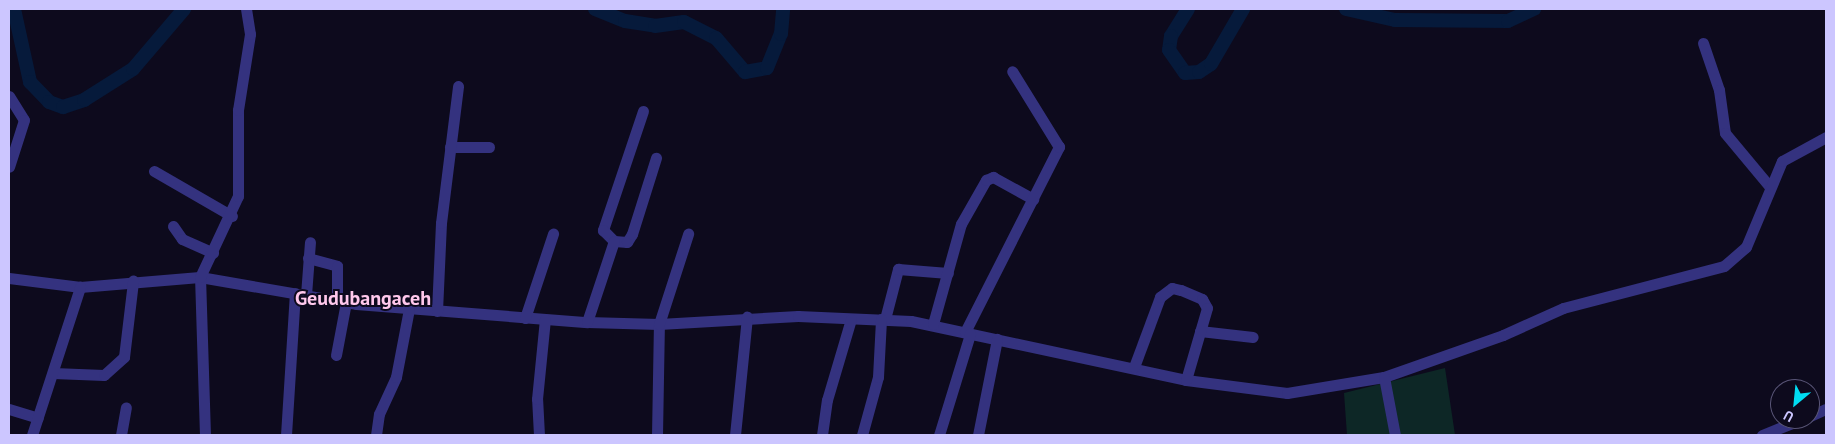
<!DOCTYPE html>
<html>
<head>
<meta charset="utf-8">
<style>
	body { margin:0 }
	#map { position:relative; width:1835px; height:444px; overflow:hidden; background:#0d0a1d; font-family:"PT Sans",sans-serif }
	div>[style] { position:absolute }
	.green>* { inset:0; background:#0d2726 }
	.river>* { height:14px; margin:-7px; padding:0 7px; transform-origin:7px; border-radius:7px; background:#061a3b }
	.minor>* { height:11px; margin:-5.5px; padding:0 5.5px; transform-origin:5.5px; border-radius:5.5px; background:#34327f }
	span { translate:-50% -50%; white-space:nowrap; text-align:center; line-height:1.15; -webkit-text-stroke:4px #0d0a1d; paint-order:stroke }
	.quarter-label { font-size:20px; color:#ffc8ec; font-weight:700 }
	.frame { position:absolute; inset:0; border:10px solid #ccc6ff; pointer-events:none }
	.north { position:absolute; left:1770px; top:379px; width:50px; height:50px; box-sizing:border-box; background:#0d0a1d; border:1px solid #595577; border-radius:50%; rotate:208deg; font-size:14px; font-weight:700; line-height:20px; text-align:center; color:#ccc6ff }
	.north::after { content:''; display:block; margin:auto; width:18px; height:22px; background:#00dcf1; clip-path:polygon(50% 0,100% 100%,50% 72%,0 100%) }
</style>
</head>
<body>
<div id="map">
	<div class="green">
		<div style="clip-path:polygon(1445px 368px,1455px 435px,1347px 435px,1344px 393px)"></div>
	</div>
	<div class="river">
		<div style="left:14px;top:9px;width:75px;rotate:77.6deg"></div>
		<div style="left:30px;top:82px;width:28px;rotate:46deg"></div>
		<div style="left:49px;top:102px;width:15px;rotate:20deg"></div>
		<div style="left:63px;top:107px;width:22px;rotate:-18deg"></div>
		<div style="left:84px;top:100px;width:58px;rotate:-32.3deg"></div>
		<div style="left:133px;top:69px;width:79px;rotate:-49.6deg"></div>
		<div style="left:595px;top:9px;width:32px;rotate:22deg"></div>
		<div style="left:625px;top:21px;width:30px;rotate:9deg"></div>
		<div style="left:655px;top:26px;width:29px;rotate:-8deg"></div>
		<div style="left:684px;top:22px;width:36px;rotate:27deg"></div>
		<div style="left:716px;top:38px;width:45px;rotate:49.5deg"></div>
		<div style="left:745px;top:72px;width:22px;rotate:-10deg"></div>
		<div style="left:767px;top:68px;width:37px;rotate:-68deg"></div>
		<div style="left:781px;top:34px;width:25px;rotate:-85deg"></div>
		<div style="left:1188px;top:9px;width:32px;rotate:122deg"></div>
		<div style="left:1171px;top:36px;width:14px;rotate:98deg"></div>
		<div style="left:1169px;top:50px;width:28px;rotate:55deg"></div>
		<div style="left:1185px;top:73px;width:14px;rotate:-4deg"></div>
		<div style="left:1199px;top:72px;width:14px;rotate:-34deg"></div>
		<div style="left:1211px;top:64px;width:64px;rotate:-59.8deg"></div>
		<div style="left:1346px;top:9px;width:50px;rotate:12.7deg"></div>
		<div style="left:1395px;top:20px;width:113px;rotate:0.5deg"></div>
		<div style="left:1508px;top:21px;width:29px;rotate:-25deg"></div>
	</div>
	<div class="minor">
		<div style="left:1703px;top:43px;width:50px;rotate:71.2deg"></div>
		<div style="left:1719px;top:90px;width:43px;rotate:82.1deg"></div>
		<div style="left:1725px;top:133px;width:70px;rotate:50.2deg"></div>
		<div style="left:9px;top:96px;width:28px;rotate:58deg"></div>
		<div style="left:24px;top:120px;width:49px;rotate:107.7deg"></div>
		<div style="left:643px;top:111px;width:126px;rotate:108.6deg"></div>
		<div style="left:603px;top:230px;width:16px;rotate:45deg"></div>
		<div style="left:614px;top:241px;width:13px;rotate:4deg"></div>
		<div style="left:627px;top:242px;width:9px;rotate:-58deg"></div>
		<div style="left:632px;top:234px;width:80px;rotate:-72.5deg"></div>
		<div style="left:450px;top:147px;width:39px"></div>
		<div style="left:154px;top:171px;width:90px;rotate:30deg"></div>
		<div style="left:173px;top:226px;width:16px;rotate:55deg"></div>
		<div style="left:182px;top:239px;width:34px;rotate:24deg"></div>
		<div style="left:308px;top:258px;width:30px;rotate:15deg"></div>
		<div style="left:337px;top:266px;width:34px;rotate:90deg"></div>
		<div style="left:9px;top:278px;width:72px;rotate:7.2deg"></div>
		<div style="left:80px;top:287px;width:120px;rotate:-4.8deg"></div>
		<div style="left:200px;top:277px;width:158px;rotate:9.8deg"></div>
		<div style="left:356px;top:304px;width:232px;rotate:4.5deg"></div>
		<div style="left:587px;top:322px;width:72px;rotate:1.6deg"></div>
		<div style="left:659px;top:324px;width:139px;rotate:-3.3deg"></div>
		<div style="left:798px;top:316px;width:113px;rotate:2.5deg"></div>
		<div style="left:911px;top:321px;width:281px;rotate:12.1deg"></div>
		<div style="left:1186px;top:380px;width:102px;rotate:7.3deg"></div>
		<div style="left:1287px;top:393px;width:98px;rotate:-9.4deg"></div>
		<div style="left:1384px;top:377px;width:126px;rotate:-19.4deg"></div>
		<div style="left:1503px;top:335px;width:66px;rotate:-24.2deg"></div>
		<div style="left:1563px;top:308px;width:166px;rotate:-14.6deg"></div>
		<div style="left:1724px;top:266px;width:29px;rotate:-41deg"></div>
		<div style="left:1746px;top:247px;width:93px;rotate:-67.3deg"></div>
		<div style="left:1782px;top:161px;width:50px;rotate:-28.6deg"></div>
		<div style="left:306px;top:295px;width:53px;rotate:-85.7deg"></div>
		<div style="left:437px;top:311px;width:88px;rotate:-87.4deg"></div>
		<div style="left:441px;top:223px;width:138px;rotate:-82.9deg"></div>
		<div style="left:525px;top:318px;width:89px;rotate:-71.6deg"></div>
		<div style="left:885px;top:319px;width:52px;rotate:-75.4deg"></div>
		<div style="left:898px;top:269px;width:50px;rotate:4.6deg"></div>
		<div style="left:587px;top:322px;width:85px;rotate:-71.6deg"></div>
		<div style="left:933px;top:324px;width:104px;rotate:-74.4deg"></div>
		<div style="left:961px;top:224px;width:51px;rotate:-60.4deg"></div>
		<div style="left:986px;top:180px;width:8px;rotate:-23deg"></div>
		<div style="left:993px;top:177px;width:46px;rotate:28.8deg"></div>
		<div style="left:1200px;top:331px;width:53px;rotate:6.5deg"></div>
		<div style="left:965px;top:332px;width:208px;rotate:-63.1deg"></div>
		<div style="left:1059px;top:147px;width:89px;rotate:-121.7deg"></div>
		<div style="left:336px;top:355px;width:54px;rotate:-79.3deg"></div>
		<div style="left:1134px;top:367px;width:75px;rotate:-69.6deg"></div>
		<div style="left:1160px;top:297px;width:15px;rotate:-37deg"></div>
		<div style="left:1172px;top:288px;width:9px;rotate:13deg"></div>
		<div style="left:1181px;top:290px;width:23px;rotate:23deg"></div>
		<div style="left:1202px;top:299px;width:10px;rotate:61deg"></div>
		<div style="left:1207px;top:308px;width:75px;rotate:106.3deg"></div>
		<div style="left:53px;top:373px;width:51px;rotate:2.2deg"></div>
		<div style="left:104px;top:375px;width:27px;rotate:-42deg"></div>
		<div style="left:124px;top:357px;width:77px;rotate:-83.2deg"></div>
		<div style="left:1384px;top:377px;width:59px;rotate:79.3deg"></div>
		<div style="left:9px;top:409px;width:30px;rotate:17deg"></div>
		<div style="left:1810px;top:416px;width:17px;rotate:-24deg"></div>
		<div style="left:32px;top:435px;width:156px;rotate:-72deg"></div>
		<div style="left:121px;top:435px;width:28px;rotate:-80deg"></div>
		<div style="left:205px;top:435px;width:158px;rotate:-91.8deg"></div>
		<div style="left:200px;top:277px;width:89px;rotate:-64.9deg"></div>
		<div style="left:238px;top:196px;width:86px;rotate:-90deg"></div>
		<div style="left:238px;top:110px;width:77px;rotate:-81deg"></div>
		<div style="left:250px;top:34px;width:25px;rotate:-99deg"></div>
		<div style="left:286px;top:435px;width:142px;rotate:-86.4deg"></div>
		<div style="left:376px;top:435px;width:21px;rotate:-82deg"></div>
		<div style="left:379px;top:414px;width:41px;rotate:-65.3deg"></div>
		<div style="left:396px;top:377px;width:69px;rotate:-79.2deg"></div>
		<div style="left:539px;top:435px;width:36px;rotate:-93deg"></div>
		<div style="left:537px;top:399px;width:80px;rotate:-84.3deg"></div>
		<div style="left:657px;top:435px;width:111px;rotate:-89deg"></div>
		<div style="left:659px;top:324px;width:95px;rotate:-72.1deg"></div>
		<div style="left:735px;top:435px;width:119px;rotate:-84.2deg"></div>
		<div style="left:822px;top:435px;width:35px;rotate:-82deg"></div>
		<div style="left:827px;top:400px;width:84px;rotate:-73.5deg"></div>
		<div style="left:862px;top:435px;width:60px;rotate:-74.6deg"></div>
		<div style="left:878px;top:377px;width:58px;rotate:-87deg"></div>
		<div style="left:939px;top:435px;width:106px;rotate:-72.9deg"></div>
		<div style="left:978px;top:435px;width:98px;rotate:-78.8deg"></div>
		<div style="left:1762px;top:435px;width:43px;rotate:-21.8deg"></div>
	</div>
	<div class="quarter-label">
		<span style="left:363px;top:298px">Geudubangaceh</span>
	</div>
	<div class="frame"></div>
	<div class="north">U</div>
</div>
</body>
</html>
